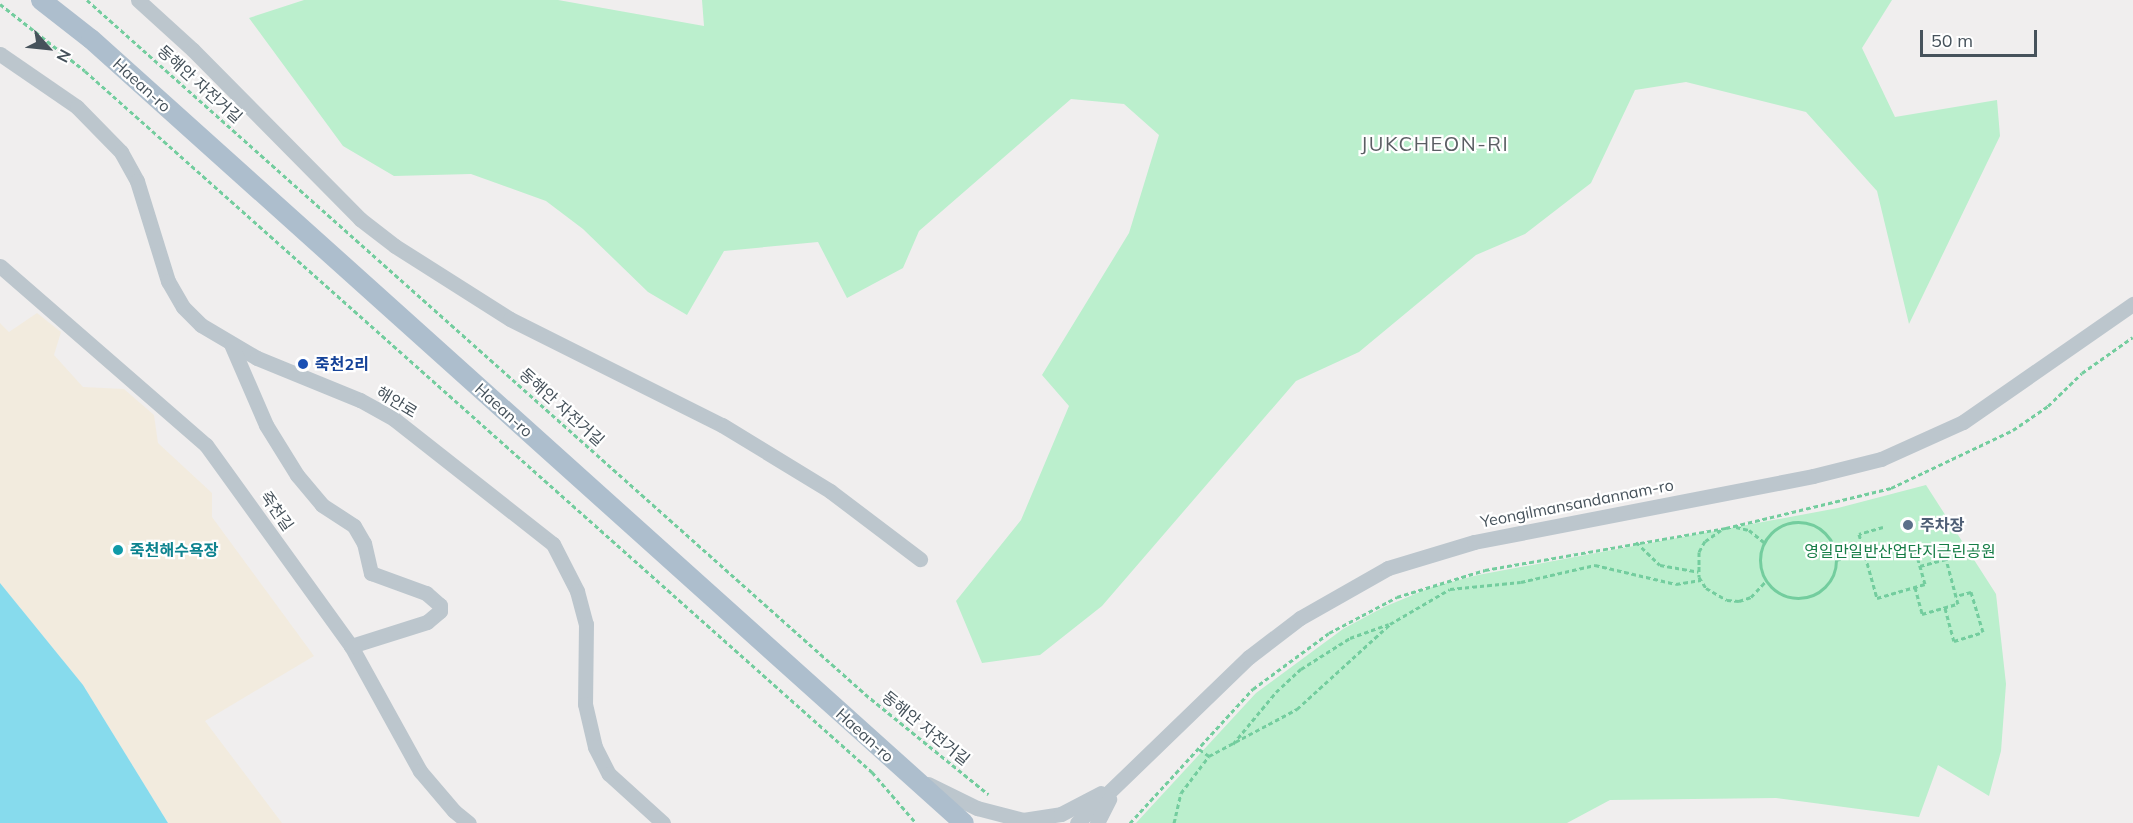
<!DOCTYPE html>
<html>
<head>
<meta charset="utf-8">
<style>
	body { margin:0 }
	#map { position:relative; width:2133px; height:823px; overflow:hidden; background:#f0eeee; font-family:Mulish,"Noto Sans KR",sans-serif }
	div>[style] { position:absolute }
	.green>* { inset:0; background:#bbefcd }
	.sand>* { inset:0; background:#f2ebde }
	.water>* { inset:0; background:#87dbed }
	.path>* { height:3px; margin-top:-1.5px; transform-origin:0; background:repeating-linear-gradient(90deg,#73cd9e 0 4.5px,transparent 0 7.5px) }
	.path>.ring { margin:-1.5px; padding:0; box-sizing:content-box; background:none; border:3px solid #73cd9e; border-radius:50% }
	.minor>* { height:15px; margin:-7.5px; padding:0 7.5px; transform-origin:7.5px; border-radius:7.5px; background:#bcc6cd }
	.major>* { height:20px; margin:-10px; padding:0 10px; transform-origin:10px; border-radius:10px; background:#adbecd }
	.dots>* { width:16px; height:16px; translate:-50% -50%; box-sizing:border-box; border:3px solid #fff; border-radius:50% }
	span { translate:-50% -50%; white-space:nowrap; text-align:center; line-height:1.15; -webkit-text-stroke:4.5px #fff; paint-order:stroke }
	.street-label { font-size:16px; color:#46525b }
	.transit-label { font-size:16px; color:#164399; font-weight:700 }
	.left { translate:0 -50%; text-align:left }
	.service-label { font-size:16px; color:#4e5e75; font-weight:700 }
	.culture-label { font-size:16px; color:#0d838f; font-weight:700 }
	.park-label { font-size:16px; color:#167d46 }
	.quarter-label { font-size:20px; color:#5a5e63; letter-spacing:1.5px }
	.north { position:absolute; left:18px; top:18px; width:60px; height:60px; -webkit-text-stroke:4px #fff; paint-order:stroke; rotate:117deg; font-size:16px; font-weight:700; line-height:24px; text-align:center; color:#46525b }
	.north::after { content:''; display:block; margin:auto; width:21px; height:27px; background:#46525b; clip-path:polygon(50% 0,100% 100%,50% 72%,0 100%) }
	.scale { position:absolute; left:1920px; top:30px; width:117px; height:27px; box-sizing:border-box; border:3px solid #46525b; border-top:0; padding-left:8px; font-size:18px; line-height:21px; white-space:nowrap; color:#46525b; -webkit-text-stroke:4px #fff; paint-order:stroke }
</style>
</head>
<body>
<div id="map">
	<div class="green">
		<div style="clip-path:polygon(304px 0,558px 0,704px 26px,702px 0,1892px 0,1862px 48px,1895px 117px,1997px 100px,2000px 136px,1909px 324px,1877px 191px,1806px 112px,1686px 82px,1635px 90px,1591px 183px,1525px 234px,1476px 255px,1359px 352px,1296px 381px,1102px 606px,1040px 655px,982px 663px,956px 601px,1021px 520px,1069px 406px,1042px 375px,1129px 233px,1159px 135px,1124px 104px,1071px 99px,919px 231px,903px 268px,847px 298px,818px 242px,724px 251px,687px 315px,648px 292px,583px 229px,546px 201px,471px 174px,394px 176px,343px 146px,249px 18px)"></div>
		<div style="clip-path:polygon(1926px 485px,1996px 594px,2006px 684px,2001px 751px,1989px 796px,1938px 765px,1919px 817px,1776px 798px,1610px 800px,1567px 823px,1136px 823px,1256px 693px,1343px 629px,1384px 607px,1432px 587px,1478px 575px,1838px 508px)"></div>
	</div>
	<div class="sand">
		<div style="clip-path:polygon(37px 313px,61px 332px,54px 355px,83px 387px,124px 389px,154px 415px,158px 443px,212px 493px,212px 517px,314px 656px,205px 721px,282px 823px,168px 823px,83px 685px,0 583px,0 323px,9px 332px)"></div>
	</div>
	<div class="water">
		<div style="clip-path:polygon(0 583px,83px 685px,168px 823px,0 823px)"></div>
	</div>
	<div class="path">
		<div style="left:87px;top:0;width:1043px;rotate:41.73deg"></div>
		<div style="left:865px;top:694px;width:159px;rotate:39.1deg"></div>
		<div style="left:0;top:4px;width:108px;rotate:38.2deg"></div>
		<div style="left:85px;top:71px;width:1054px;rotate:41.69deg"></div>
		<div style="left:872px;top:772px;width:67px;rotate:49.2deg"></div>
		<div class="ring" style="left:1760px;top:522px;width:73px;height:73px"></div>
		<div style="left:1736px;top:527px;width:13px;rotate:13deg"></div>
		<div style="left:1749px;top:530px;width:21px;rotate:39deg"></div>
		<div style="left:1883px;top:527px;width:25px;rotate:164deg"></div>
		<div style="left:1859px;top:534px;width:66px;rotate:74.3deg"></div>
		<div style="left:1877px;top:598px;width:50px;rotate:-16.3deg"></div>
		<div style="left:1925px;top:584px;width:41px;rotate:-105.8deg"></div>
		<div style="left:1721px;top:530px;width:19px;rotate:145deg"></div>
		<div style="left:1705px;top:541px;width:13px;rotate:119deg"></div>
		<div style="left:1699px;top:552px;width:25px;rotate:90deg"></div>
		<div style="left:1699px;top:577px;width:13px;rotate:58deg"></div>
		<div style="left:1706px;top:588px;width:24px;rotate:30deg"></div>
		<div style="left:1727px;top:600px;width:12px;rotate:5deg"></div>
		<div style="left:1739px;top:601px;width:13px;rotate:-18deg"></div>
		<div style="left:1751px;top:597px;width:22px;rotate:-47deg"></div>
		<div style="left:1636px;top:542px;width:33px;rotate:44deg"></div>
		<div style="left:1660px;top:565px;width:39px;rotate:10deg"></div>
		<div style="left:1836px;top:560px;width:29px;rotate:-16deg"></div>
		<div style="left:1915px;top:587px;width:28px;rotate:75deg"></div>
		<div style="left:1922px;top:614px;width:37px;rotate:-16deg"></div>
		<div style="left:1958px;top:604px;width:47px;rotate:-104.9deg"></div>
		<div style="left:1946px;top:559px;width:27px;rotate:165deg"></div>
		<div style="left:1945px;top:608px;width:34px;rotate:75deg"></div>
		<div style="left:1954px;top:641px;width:30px;rotate:-17deg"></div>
		<div style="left:1983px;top:632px;width:42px;rotate:-106.7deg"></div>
		<div style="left:1971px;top:592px;width:16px;rotate:165deg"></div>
		<div style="left:1233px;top:744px;width:67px;rotate:-50.4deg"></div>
		<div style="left:1276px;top:692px;width:34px;rotate:-43deg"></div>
		<div style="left:1301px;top:669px;width:58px;rotate:-32.3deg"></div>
		<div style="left:1350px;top:638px;width:41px;rotate:-19.7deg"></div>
		<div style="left:1209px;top:756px;width:100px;rotate:-28.1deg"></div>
		<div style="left:1297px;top:709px;width:126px;rotate:-42.4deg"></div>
		<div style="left:1390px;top:624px;width:69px;rotate:-30.3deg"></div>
		<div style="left:1450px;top:589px;width:71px;rotate:-5.6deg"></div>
		<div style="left:1521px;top:582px;width:76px;rotate:-12.9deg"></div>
		<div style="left:1595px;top:565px;width:83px;rotate:13.2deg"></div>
		<div style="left:1676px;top:584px;width:25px;rotate:-9deg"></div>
		<div style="left:1130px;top:823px;width:182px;rotate:-47.5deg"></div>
		<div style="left:1253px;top:689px;width:94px;rotate:-36.4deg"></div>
		<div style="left:1329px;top:633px;width:77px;rotate:-27.9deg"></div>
		<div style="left:1397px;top:597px;width:92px;rotate:-17.1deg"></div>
		<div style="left:1485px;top:570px;width:245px;rotate:-9.9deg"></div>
		<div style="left:1726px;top:528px;width:170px;rotate:-13.6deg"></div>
		<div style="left:1891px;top:488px;width:135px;rotate:-25.4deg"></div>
		<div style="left:2013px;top:430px;width:42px;rotate:-34.4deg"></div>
		<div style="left:2048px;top:406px;width:47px;rotate:-44.1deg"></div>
		<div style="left:2082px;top:373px;width:62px;rotate:-35.2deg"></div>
		<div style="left:1174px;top:823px;width:31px;rotate:-77deg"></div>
		<div style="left:1181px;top:793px;width:46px;rotate:-52.9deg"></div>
		<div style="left:1209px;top:756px;width:12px;rotate:-145deg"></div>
	</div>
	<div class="minor">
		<div style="left:138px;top:0;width:74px;rotate:42.3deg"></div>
		<div style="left:193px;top:50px;width:238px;rotate:45.3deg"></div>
		<div style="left:360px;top:219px;width:44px;rotate:37.6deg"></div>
		<div style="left:395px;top:246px;width:136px;rotate:32.4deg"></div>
		<div style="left:510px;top:319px;width:237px;rotate:26.6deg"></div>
		<div style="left:722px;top:425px;width:127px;rotate:31.4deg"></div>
		<div style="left:830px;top:491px;width:113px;rotate:37.1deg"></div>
		<div style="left:0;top:54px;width:93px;rotate:34.5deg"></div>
		<div style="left:77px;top:107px;width:63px;rotate:45.6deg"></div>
		<div style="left:121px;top:152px;width:33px;rotate:61deg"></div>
		<div style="left:137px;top:181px;width:105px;rotate:72.8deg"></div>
		<div style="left:168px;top:281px;width:30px;rotate:60deg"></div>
		<div style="left:183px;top:307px;width:25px;rotate:45deg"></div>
		<div style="left:201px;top:325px;width:65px;rotate:30.5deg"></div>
		<div style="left:257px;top:358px;width:111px;rotate:22.2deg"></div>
		<div style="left:360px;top:400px;width:39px;rotate:29deg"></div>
		<div style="left:394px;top:419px;width:202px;rotate:38.2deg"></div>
		<div style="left:553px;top:544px;width:53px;rotate:62.9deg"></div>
		<div style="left:577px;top:591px;width:34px;rotate:75deg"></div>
		<div style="left:586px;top:624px;width:80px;rotate:90.7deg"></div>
		<div style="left:585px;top:704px;width:44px;rotate:76.9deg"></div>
		<div style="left:595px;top:747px;width:30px;rotate:63deg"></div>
		<div style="left:609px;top:774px;width:73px;rotate:42.2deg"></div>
		<div style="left:0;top:266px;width:273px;rotate:41deg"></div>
		<div style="left:206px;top:445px;width:248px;rotate:54.2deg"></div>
		<div style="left:351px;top:646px;width:143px;rotate:61.1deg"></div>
		<div style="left:420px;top:771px;width:52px;rotate:49.6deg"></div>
		<div style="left:454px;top:811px;width:19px;rotate:39deg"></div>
		<div style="left:231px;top:344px;width:88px;rotate:66.6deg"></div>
		<div style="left:266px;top:425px;width:59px;rotate:58.2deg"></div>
		<div style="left:297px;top:475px;width:39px;rotate:50deg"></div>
		<div style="left:322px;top:505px;width:38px;rotate:33deg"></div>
		<div style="left:354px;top:526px;width:20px;rotate:60deg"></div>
		<div style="left:364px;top:543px;width:31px;rotate:77deg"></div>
		<div style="left:371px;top:573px;width:59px;rotate:20deg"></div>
		<div style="left:426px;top:593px;width:18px;rotate:41deg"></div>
		<div style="left:440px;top:605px;width:6px;rotate:90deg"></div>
		<div style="left:440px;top:611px;width:17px;rotate:140deg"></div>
		<div style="left:427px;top:622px;width:80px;rotate:162.5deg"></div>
		<div style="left:928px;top:784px;width:55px;rotate:26.1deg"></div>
		<div style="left:977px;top:808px;width:48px;rotate:14.6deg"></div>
		<div style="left:1023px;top:820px;width:38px;rotate:-9deg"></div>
		<div style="left:1061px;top:814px;width:45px;rotate:-27.7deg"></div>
		<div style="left:1077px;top:823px;width:239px;rotate:-44deg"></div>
		<div style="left:1249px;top:657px;width:64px;rotate:-37.4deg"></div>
		<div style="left:1300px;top:618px;width:101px;rotate:-29.6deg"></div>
		<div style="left:1388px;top:568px;width:90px;rotate:-16.8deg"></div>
		<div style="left:1474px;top:542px;width:345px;rotate:-11deg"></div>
		<div style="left:1813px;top:476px;width:70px;rotate:-14deg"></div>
		<div style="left:1881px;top:459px;width:90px;rotate:-24.3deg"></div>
		<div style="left:1963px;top:422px;width:207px;rotate:-34.8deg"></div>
		<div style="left:1097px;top:823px;width:27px;rotate:-63deg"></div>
	</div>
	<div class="major">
		<div style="left:41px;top:0;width:63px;rotate:38deg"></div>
		<div style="left:91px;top:39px;width:1173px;rotate:41.93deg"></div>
	</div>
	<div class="dots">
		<div style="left:303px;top:364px;background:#1a4fb4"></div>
		<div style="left:1908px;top:525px;background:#5c6f8a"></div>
		<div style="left:118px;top:550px;background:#0f9aa8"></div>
	</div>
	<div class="street-label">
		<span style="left:200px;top:84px;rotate:42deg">동해안 자전거길</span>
		<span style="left:142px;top:85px;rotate:42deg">Haean-ro</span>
		<span style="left:397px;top:402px;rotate:31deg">해안로</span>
		<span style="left:562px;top:407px;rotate:42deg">동해안 자전거길</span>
		<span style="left:504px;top:410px;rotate:42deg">Haean-ro</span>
		<span style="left:1577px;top:503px;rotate:-11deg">Yeongilmansandannam-ro</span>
		<span style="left:277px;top:511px;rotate:55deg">죽천길</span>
		<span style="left:926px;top:728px;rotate:39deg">동해안 자전거길</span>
		<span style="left:865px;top:735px;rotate:42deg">Haean-ro</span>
	</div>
	<div class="transit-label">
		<span class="left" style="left:315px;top:364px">죽천2리</span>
	</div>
	<div class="service-label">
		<span class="left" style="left:1920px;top:525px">주차장</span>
	</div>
	<div class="culture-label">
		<span class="left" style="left:130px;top:550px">죽천해수욕장</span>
	</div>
	<div class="park-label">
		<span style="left:1900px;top:551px">영일만일반산업단지근린공원</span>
	</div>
	<div class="quarter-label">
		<span style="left:1435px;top:143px">JUKCHEON-RI</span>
	</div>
	<div class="north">N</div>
	<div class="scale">50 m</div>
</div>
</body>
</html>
